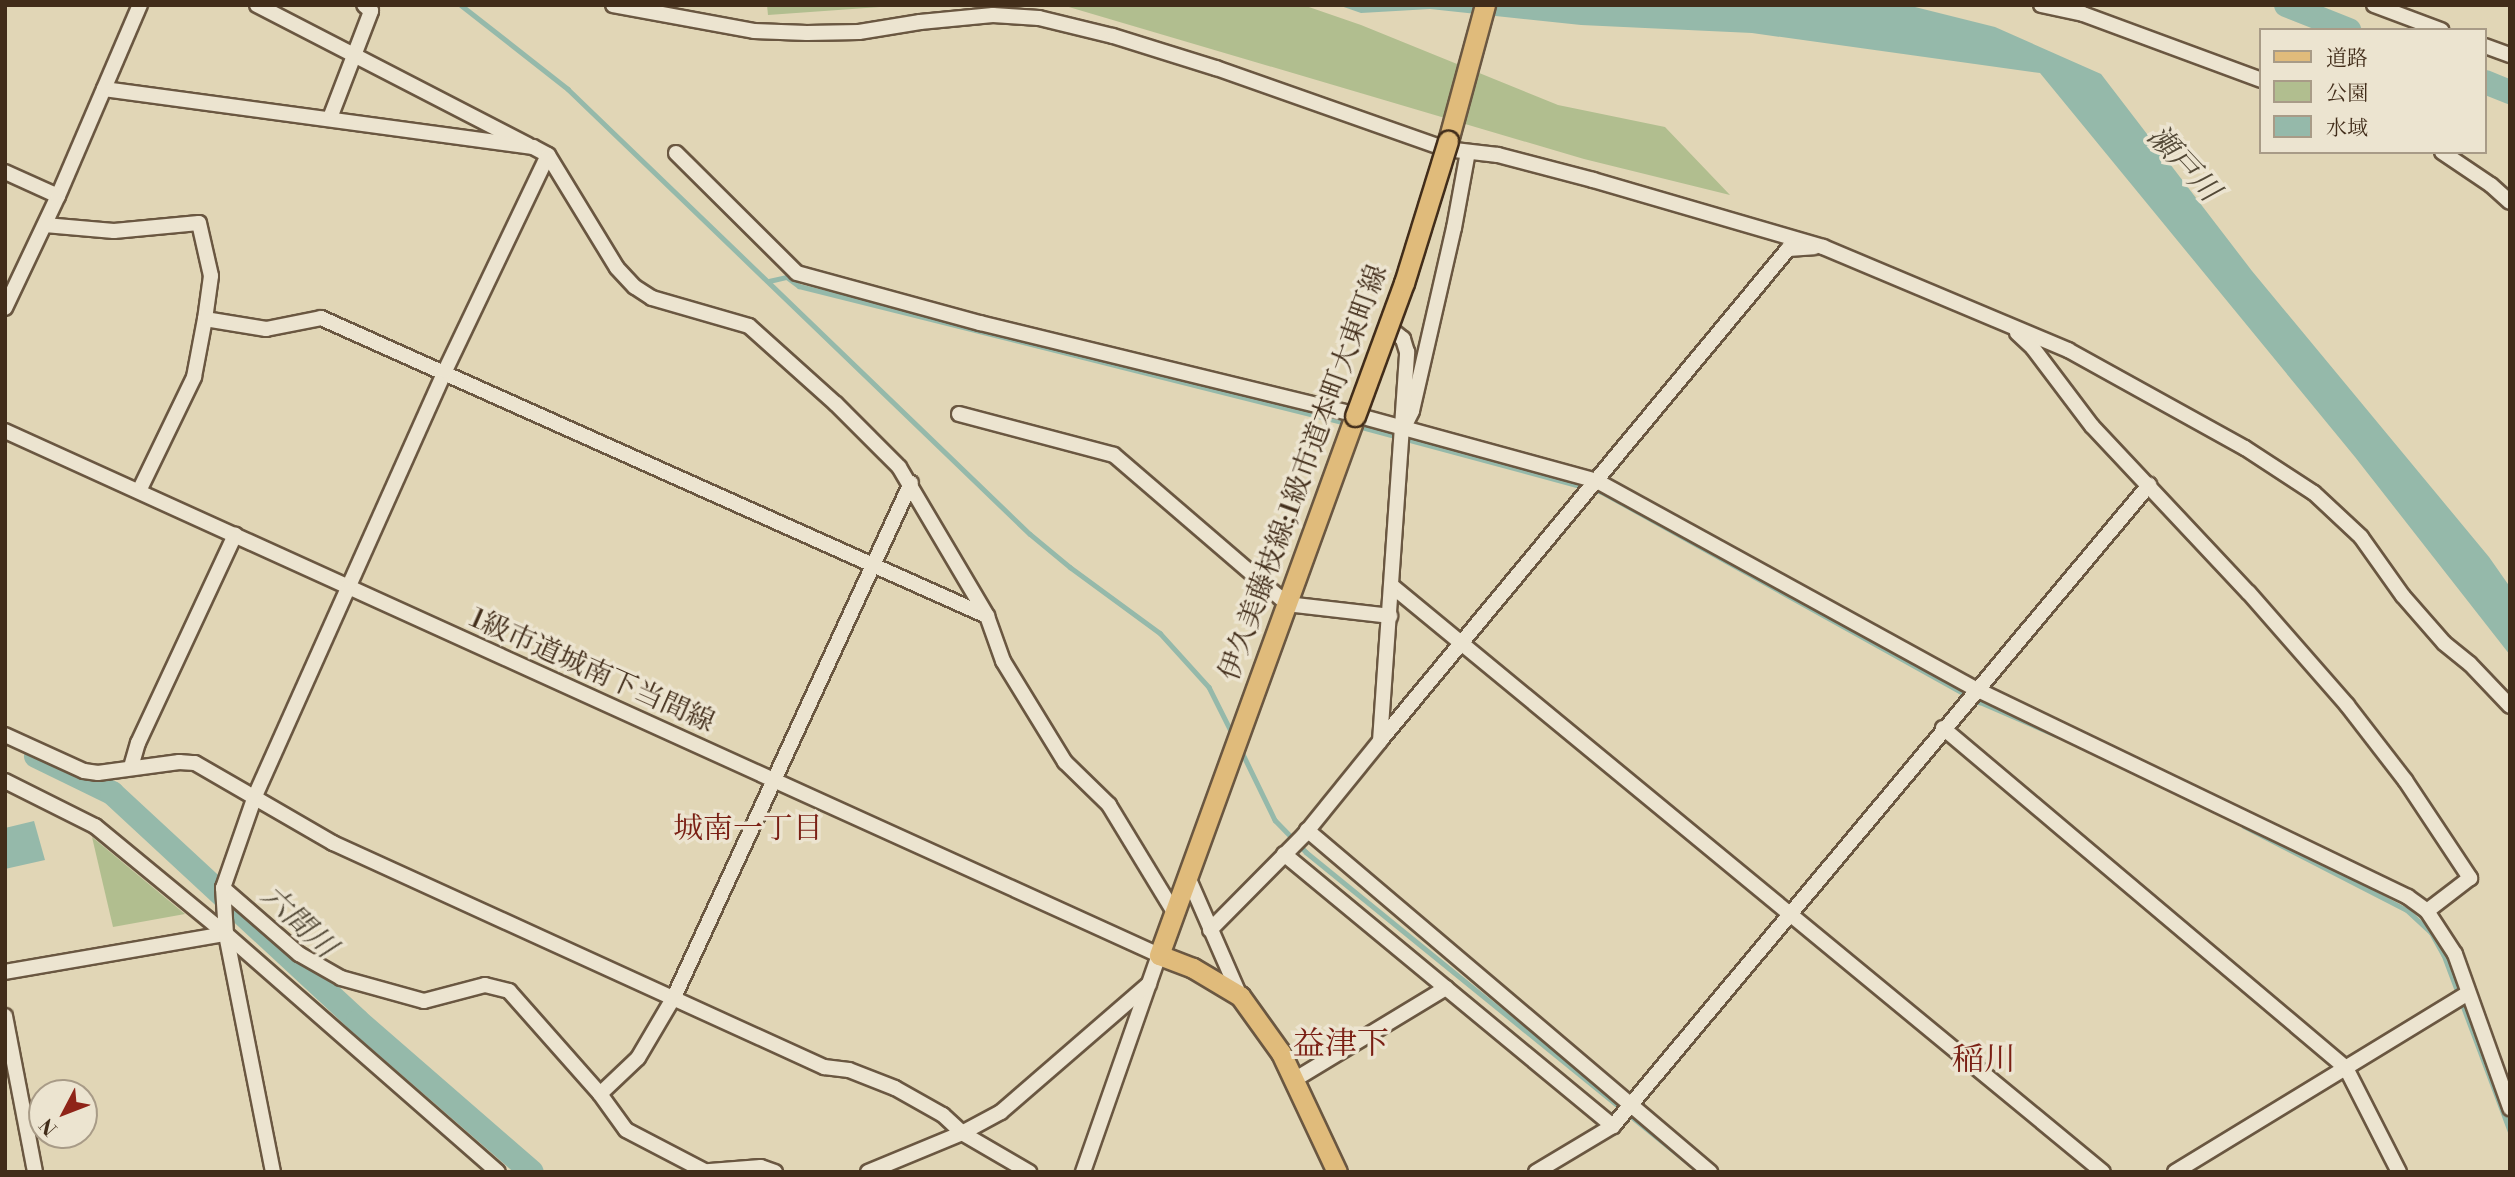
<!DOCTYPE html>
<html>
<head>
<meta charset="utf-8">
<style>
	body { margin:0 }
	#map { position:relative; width:2515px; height:1177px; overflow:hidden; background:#e1d6b6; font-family:"Libre Bodoni","Noto Serif JP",serif }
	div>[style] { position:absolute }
	.green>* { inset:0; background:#b1be8f }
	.water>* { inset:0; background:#95b9aa }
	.stream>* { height:4.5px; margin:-2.25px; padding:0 2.25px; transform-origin:2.25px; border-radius:2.25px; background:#95b9aa }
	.river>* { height:24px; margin:-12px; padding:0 12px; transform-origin:12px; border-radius:12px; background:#95b9aa }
	.roads { filter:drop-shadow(2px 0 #6a5741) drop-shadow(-2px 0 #6a5741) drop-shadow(0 2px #6a5741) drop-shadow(0 -2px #6a5741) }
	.minor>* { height:14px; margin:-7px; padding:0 7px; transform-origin:7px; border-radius:7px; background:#ece4d0 }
	.major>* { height:19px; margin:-9.5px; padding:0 9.5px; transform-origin:9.5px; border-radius:9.5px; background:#e0bb7b }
	.bridges { filter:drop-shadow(2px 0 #422d1a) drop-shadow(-2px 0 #422d1a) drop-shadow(0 2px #422d1a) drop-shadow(0 -2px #422d1a) }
	.major-bridge>* { height:19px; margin:-9.5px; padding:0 9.5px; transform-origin:9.5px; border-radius:9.5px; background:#e0bb7b }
	span { translate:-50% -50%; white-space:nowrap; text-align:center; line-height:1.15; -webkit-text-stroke:7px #ece4d0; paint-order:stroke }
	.street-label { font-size:28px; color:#422d1a }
	.water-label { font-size:30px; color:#534937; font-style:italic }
	.neighbourhood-label { font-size:30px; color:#7a1f14 }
	.quarter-label { font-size:32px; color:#7a1f14 }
	.frame { position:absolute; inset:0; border:7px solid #422d1a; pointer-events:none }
	.legend { position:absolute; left:2259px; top:28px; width:228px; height:126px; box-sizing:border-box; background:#ece4d0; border:2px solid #a89b87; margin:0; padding:9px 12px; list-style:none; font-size:21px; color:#422d1a }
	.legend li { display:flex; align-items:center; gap:14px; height:35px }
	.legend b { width:35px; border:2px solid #a89b87 }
	.north { position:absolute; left:28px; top:1079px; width:70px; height:70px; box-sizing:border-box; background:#ece4d0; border:2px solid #a89b87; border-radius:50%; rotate:228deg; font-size:19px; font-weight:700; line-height:28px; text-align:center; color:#422d1a }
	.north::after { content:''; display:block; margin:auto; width:24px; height:32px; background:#8f2418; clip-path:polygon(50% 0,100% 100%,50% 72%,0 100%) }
</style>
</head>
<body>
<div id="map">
	<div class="green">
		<div style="clip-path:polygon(767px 5px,908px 5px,768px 15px)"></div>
		<div style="clip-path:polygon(1062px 5px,1303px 5px,1361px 25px,1558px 105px,1665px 127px,1730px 195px,1584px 159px)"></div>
		<div style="clip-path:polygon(92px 837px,185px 914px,113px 927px)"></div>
	</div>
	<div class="water">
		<div style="clip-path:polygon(1338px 5px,1907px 5px,1995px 27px,2101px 74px,2252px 271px,2489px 557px,2510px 587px,2510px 655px,2355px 457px,2040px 73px,1752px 33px,1581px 25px,1430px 9px,1361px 13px)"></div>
		<div style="clip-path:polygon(34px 821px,45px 860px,5px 869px,5px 828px)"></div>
	</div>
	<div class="stream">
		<div style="left:461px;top:5px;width:136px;rotate:38.1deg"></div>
		<div style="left:568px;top:89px;width:641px;rotate:43.93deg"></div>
		<div style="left:1030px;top:534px;width:52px;rotate:39.5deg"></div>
		<div style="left:1070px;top:567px;width:112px;rotate:36.3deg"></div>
		<div style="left:1160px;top:633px;width:73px;rotate:47.8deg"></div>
		<div style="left:1209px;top:687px;width:51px;rotate:63.4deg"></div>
		<div style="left:769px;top:281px;width:18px;rotate:-13deg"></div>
		<div style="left:787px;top:277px;width:15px;rotate:37deg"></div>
		<div style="left:799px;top:286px;width:564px;rotate:14.06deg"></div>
		<div style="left:1358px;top:426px;width:253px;rotate:15.1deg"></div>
		<div style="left:1602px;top:492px;width:432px;rotate:29.1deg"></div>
		<div style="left:1980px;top:702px;width:83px;rotate:23.5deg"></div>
		<div style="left:1241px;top:750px;width:78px;rotate:64.1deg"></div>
		<div style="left:1275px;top:820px;width:45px;rotate:45.9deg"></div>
		<div style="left:1306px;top:852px;width:496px;rotate:39.1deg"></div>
		<div style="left:2244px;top:826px;width:183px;rotate:27.3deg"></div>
		<div style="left:2407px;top:910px;width:33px;rotate:43deg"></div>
		<div style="left:2431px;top:932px;width:26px;rotate:61deg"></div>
		<div style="left:2444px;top:955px;width:188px;rotate:69.4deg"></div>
	</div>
	<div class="river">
		<div style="left:2286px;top:5px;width:68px;rotate:21.6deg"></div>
		<div style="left:2485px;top:82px;width:27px;rotate:22deg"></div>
		<div style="left:36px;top:756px;width:85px;rotate:26deg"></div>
		<div style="left:112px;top:793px;width:335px;rotate:42.8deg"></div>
		<div style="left:358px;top:1021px;width:230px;rotate:41deg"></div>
	</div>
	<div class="roads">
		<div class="minor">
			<div style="left:257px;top:5px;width:305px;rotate:27.3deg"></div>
			<div style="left:613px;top:5px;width:143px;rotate:10.4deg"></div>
			<div style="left:754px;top:31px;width:53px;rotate:2.2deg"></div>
			<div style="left:807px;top:33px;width:52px;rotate:-1.1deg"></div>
			<div style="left:859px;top:32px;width:62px;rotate:-9.3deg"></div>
			<div style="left:920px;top:22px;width:73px;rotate:-5.5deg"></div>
			<div style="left:993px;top:15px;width:46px;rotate:3.7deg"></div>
			<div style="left:1039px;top:18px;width:76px;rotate:13.7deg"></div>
			<div style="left:1113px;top:36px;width:108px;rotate:17.3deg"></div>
			<div style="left:1216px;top:68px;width:244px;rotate:19.4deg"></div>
			<div style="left:1446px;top:149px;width:52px;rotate:6.6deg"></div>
			<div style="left:1498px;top:155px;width:98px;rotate:14.7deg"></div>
			<div style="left:1593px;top:180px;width:240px;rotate:16.2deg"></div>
			<div style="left:1823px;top:247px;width:266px;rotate:22.8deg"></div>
			<div style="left:2068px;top:350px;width:202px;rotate:29deg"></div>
			<div style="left:2245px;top:448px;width:82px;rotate:33.1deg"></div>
			<div style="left:2314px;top:493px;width:64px;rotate:43.1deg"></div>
			<div style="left:2361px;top:537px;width:72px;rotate:54.6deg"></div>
			<div style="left:2403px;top:596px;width:62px;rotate:48.9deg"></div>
			<div style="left:2444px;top:643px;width:33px;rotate:39deg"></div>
			<div style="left:2470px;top:664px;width:58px;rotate:46.4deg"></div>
			<div style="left:2041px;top:5px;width:43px;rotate:12.1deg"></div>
			<div style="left:2083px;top:14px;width:190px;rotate:20.3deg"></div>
			<div style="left:2374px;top:5px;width:72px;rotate:20.5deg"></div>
			<div style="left:2485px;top:46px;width:27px;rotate:20deg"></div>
			<div style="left:104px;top:89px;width:433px;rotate:7.7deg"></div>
			<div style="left:533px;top:147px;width:17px;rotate:28deg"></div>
			<div style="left:548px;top:155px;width:132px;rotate:58.6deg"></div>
			<div style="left:617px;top:268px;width:26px;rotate:47deg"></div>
			<div style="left:635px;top:287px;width:20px;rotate:33deg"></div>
			<div style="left:652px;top:298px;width:101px;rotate:16.1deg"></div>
			<div style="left:749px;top:326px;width:117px;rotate:41.9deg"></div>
			<div style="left:836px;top:404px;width:89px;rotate:45deg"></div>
			<div style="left:899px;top:467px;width:173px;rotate:59.4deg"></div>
			<div style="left:987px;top:616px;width:48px;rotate:70.4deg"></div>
			<div style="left:1003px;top:661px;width:119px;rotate:58.5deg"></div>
			<div style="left:1065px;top:762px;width:62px;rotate:44.3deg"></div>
			<div style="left:1109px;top:805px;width:125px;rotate:58.7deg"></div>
			<div style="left:330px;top:118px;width:115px;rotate:-69deg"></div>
			<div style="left:371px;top:11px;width:9px;rotate:-139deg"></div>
			<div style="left:2442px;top:152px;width:59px;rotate:34deg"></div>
			<div style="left:2491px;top:185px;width:25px;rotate:42deg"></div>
			<div style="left:676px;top:153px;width:170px;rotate:44.8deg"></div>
			<div style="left:797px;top:273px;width:190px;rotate:15.3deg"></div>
			<div style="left:980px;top:323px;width:387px;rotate:13.7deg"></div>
			<div style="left:1356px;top:415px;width:250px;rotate:15.3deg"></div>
			<div style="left:1597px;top:481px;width:432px;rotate:28.8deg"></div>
			<div style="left:1976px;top:689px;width:479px;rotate:25.7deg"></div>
			<div style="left:2408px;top:897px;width:24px;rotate:36deg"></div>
			<div style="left:5px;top:172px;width:58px;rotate:24.4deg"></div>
			<div style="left:45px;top:225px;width:69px;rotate:5deg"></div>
			<div style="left:114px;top:231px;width:85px;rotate:-5.4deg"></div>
			<div style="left:199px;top:223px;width:54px;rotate:77.2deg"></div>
			<div style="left:211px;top:276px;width:43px;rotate:97.9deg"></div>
			<div style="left:5px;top:308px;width:124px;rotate:-64.7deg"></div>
			<div style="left:58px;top:196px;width:208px;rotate:-66.8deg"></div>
			<div style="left:2017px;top:333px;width:22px;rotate:43deg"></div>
			<div style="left:2033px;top:348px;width:98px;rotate:52.9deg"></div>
			<div style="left:2092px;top:426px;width:229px;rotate:46.8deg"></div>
			<div style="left:2249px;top:593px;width:149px;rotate:48.8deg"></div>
			<div style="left:2347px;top:705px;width:95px;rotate:52.3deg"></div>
			<div style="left:2405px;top:780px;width:118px;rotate:56.4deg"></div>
			<div style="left:2470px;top:878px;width:54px;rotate:142.5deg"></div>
			<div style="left:2427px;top:911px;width:51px;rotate:56.9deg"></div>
			<div style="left:2455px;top:954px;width:164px;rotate:70.3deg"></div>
			<div style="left:959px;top:414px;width:160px;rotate:14.8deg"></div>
			<div style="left:1114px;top:455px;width:228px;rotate:40.7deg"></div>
			<div style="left:1287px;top:604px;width:104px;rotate:6.6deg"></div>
			<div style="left:1406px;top:423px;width:13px;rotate:-63deg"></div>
			<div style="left:1412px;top:411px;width:188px;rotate:-77.1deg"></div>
			<div style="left:1454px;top:228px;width:77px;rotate:-79.6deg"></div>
			<div style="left:5px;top:431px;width:1267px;rotate:24.42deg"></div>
			<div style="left:1159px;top:955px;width:230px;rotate:109.3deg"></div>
			<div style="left:139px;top:491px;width:127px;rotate:-64.2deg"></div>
			<div style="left:194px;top:377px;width:59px;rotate:-79.3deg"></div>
			<div style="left:205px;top:319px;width:62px;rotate:9.3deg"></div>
			<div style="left:266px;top:329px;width:56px;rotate:-11.3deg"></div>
			<div style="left:321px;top:318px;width:730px;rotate:24.11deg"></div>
			<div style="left:1392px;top:586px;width:921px;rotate:39.5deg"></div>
			<div style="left:1943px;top:728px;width:527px;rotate:40.15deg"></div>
			<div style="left:2346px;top:1068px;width:117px;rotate:63deg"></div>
			<div style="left:5px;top:735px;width:87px;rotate:24.5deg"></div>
			<div style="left:84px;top:771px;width:14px;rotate:8deg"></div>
			<div style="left:98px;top:773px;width:82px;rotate:-7.7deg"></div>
			<div style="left:179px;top:762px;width:16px;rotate:4deg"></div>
			<div style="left:195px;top:763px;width:160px;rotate:30.1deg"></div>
			<div style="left:333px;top:843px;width:540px;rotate:24.52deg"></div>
			<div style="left:824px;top:1067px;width:25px;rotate:7deg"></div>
			<div style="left:849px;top:1070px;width:49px;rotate:21.4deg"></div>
			<div style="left:895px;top:1088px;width:55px;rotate:29.4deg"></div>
			<div style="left:943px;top:1115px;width:26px;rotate:43deg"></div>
			<div style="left:962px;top:1133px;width:78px;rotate:30.2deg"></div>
			<div style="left:1380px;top:741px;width:639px;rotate:-50.33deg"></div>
			<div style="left:1788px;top:249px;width:26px;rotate:-4deg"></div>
			<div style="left:131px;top:767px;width:25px;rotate:-74deg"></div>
			<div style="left:138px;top:743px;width:230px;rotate:-65deg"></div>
			<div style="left:5px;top:781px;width:101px;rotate:26.6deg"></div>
			<div style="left:95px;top:826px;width:170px;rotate:39.5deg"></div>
			<div style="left:226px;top:934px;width:361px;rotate:41.2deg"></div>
			<div style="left:1307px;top:830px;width:529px;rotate:40.32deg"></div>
			<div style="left:1284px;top:854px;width:427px;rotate:39.6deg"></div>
			<div style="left:1188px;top:877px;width:130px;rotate:66.4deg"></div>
			<div style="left:223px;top:888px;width:101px;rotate:41deg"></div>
			<div style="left:299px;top:954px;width:48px;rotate:29.7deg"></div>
			<div style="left:341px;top:978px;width:86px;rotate:15.5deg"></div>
			<div style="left:424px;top:1001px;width:63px;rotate:-14.7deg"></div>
			<div style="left:485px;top:985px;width:25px;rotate:14deg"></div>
			<div style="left:509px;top:991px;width:137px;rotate:48.5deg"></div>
			<div style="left:600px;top:1094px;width:44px;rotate:54.2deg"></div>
			<div style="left:626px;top:1130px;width:87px;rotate:27.5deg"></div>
			<div style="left:1210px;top:930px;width:134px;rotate:-45.3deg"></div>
			<div style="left:1304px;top:835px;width:121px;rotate:-51deg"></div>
			<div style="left:1380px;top:741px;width:390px;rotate:-86deg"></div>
			<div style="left:1407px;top:352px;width:14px;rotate:-107deg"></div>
			<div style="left:1403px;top:339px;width:19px;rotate:-141deg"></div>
			<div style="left:5px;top:972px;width:224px;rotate:-9.8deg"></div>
			<div style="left:5px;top:1016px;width:159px;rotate:79.1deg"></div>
			<div style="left:1294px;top:1080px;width:178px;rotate:-31.2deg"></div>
			<div style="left:600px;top:1094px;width:52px;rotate:-43.5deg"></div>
			<div style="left:638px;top:1058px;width:71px;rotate:-59.5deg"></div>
			<div style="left:674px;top:997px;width:566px;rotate:-65.25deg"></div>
			<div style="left:273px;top:1172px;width:243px;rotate:-101.2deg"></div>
			<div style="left:226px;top:934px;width:46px;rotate:-93.7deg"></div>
			<div style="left:223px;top:888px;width:97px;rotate:-70.8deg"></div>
			<div style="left:255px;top:796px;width:466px;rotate:-65.9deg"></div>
			<div style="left:445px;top:371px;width:239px;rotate:-64.5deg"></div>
			<div style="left:697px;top:1172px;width:64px;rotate:-4.5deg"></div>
			<div style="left:761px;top:1167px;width:15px;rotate:20deg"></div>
			<div style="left:868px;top:1172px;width:102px;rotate:-22.5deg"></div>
			<div style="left:962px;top:1133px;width:44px;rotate:-28.3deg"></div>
			<div style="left:1001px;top:1112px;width:196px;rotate:-40.9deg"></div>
			<div style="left:1536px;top:1172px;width:90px;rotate:-30.9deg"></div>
			<div style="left:1613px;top:1126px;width:836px;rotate:-50.1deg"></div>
			<div style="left:2175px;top:1172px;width:343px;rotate:-31.4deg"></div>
		</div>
		<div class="major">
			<div style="left:1448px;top:141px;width:141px;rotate:-74.8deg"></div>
			<div style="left:1337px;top:1172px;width:132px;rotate:-115.2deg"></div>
			<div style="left:1281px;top:1053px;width:70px;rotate:-125.7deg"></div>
			<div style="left:1240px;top:996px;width:55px;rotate:-149.2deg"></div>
			<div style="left:1193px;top:968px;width:36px;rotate:-159deg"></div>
			<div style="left:1159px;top:955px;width:574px;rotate:-70.02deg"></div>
		</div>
	</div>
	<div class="bridges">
		<div class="major-bridge">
			<div style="left:1355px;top:416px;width:142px;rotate:-69.8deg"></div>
			<div style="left:1404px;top:283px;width:149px;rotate:-72.8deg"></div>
		</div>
	</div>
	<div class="street-label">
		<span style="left:1304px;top:473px;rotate:-70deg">伊久美藤枝線;1級市道本町大東町線</span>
		<span style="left:592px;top:671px;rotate:24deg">1級市道城南下当間線</span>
	</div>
	<div class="water-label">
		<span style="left:2183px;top:164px;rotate:47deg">瀬戸川</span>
		<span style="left:298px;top:922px;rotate:43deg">六間川</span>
	</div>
	<div class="neighbourhood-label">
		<span style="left:748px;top:829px">城南一丁目</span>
	</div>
	<div class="quarter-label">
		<span style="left:1341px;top:1044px">益津下</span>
		<span style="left:1984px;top:1060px">稲川</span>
	</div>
	<div class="frame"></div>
	<ul class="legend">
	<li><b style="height:9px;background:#e0bb7b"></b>道路</li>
	<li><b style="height:19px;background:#b1be8f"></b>公園</li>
	<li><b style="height:19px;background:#95b9aa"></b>水域</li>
	</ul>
	<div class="north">N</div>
</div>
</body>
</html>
